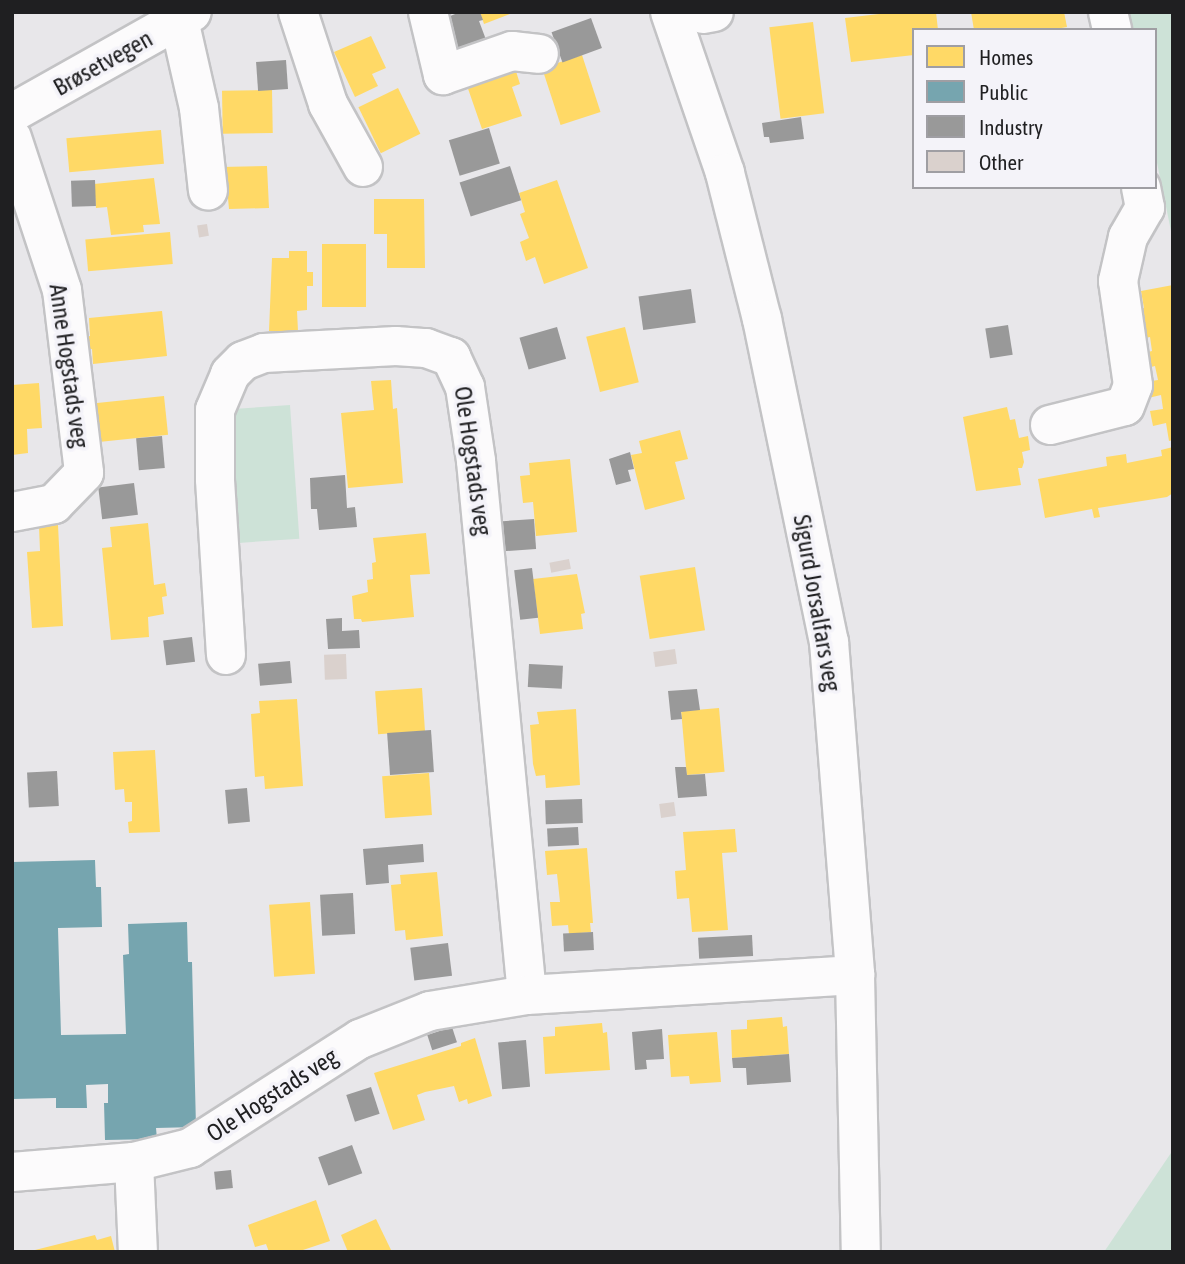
<!DOCTYPE html>
<html>
<head>
<meta charset="utf-8">
<style>
	body { margin:0 }
	#map { position:relative; width:1185px; height:1264px; overflow:hidden; background:#e8e7ea; font-family:"Asap Condensed",sans-serif }
	div>[style] { position:absolute }
	.green>* { inset:0; background:#cde2d7; transform-origin:0 0 }
	.homes>* { inset:0; background:#ffd966; transform-origin:0 0 }
	.public>* { inset:0; background:#76a5af }
	.industry>* { inset:0; background:#999; transform-origin:0 0 }
	.building>* { inset:0; background:#dad1cd; transform-origin:0 0 }
	.roads { filter:drop-shadow(2px 0 #c3c3c5) drop-shadow(-2px 0 #c3c3c5) drop-shadow(0 2px #c3c3c5) drop-shadow(0 -2px #c3c3c5) }
	.minor>* { height:38px; margin:-19px; padding:0 19px; transform-origin:19px; border-radius:19px; background:#fcfbfc }
	span { translate:-50% -50%; white-space:nowrap; text-align:center; line-height:1.15; -webkit-text-stroke:7px #f4f3f9; paint-order:stroke }
	.street-label { font-size:24px; color:#1f1f21 }
	.frame { position:absolute; inset:0; border:14px solid #1f1f21; pointer-events:none }
	.legend { position:absolute; left:912px; top:28px; width:245px; height:161px; box-sizing:border-box; background:#f4f3f9; border:2px solid #9f9ea3; margin:0; padding:9px 12px; list-style:none; font-size:21px; color:#1f1f21 }
	.legend li { display:flex; align-items:center; gap:14px; height:35px }
	.legend b { width:35px; border:2px solid #9f9ea3 }
</style>
</head>
<body>
<div id="map">
	<div class="green">
		<div style="clip-path:polygon(1127px 12px,1173px 12px,1171px 231px,1155px 153px,1155px 30px,1131px 30px)"></div>
		<div style="left:290px;top:405px;width:134px;height:61px;rotate:86deg"></div>
		<div style="clip-path:polygon(1173px 1150px,1173px 1252px,1104px 1252px)"></div>
	</div>
	<div class="homes">
		<div style="clip-path:polygon(480px 12px,515px 12px,484px 24px)"></div>
		<div style="clip-path:polygon(896px 12px,936px 12px,938px 30px,914px 30px,914px 55px,851px 62px,845px 18px)"></div>
		<div style="clip-path:polygon(971px 12px,1064px 12px,1067px 27px,1050px 30px,974px 30px)"></div>
		<div style="left:813px;top:22px;width:92px;height:44px;rotate:83deg"></div>
		<div style="clip-path:polygon(371px 36px,386px 68px,372px 74px,378px 86px,355px 97px,334px 52px)"></div>
		<div style="left:582px;top:55px;width:60px;height:42px;rotate:72deg"></div>
		<div style="clip-path:polygon(514px 65px,520px 84px,512px 87px,522px 116px,482px 129px,465px 80px)"></div>
		<div style="left:398px;top:88px;width:51px;height:44px;rotate:64deg"></div>
		<div style="left:272px;top:90px;width:43px;height:50px;rotate:89deg"></div>
		<div style="left:161px;top:130px;width:34px;height:95px;rotate:85deg"></div>
		<div style="clip-path:polygon(267px 166px,269px 208px,229px 209px,228px 198px,215px 199px,221px 167px)"></div>
		<div style="clip-path:polygon(154px 178px,160px 224px,143px 225px,144px 232px,111px 235px,107px 207px,96px 208px,94px 184px)"></div>
		<div style="clip-path:polygon(557px 180px,588px 268px,544px 284px,535px 257px,526px 261px,520px 242px,529px 238px,520px 214px,525px 212px,519px 193px)"></div>
		<div style="clip-path:polygon(374px 199px,424px 199px,425px 268px,387px 268px,387px 234px,374px 234px)"></div>
		<div style="left:170px;top:232px;width:32px;height:85px;rotate:85deg"></div>
		<div style="left:322px;top:244px;width:44px;height:63px"></div>
		<div style="clip-path:polygon(289px 251px,307px 251px,307px 272px,313px 272px,313px 286px,307px 286px,307px 310px,297px 311px,298px 331px,269px 331px,272px 258px,289px 258px)"></div>
		<div style="clip-path:polygon(1173px 285px,1173px 440px,1169px 441px,1166px 423px,1153px 426px,1150px 411px,1163px 409px,1161px 395px,1148px 398px,1145px 382px,1158px 380px,1155px 366px,1143px 369px,1140px 354px,1152px 351px,1150px 337px,1137px 340px,1132px 311px,1144px 308px,1141px 291px)"></div>
		<div style="clip-path:polygon(162px 311px,167px 356px,93px 364px,92px 349px,84px 350px,83px 337px,90px 336px,89px 318px)"></div>
		<div style="left:625px;top:327px;width:57px;height:40px;rotate:76deg"></div>
		<div style="clip-path:polygon(391px 380px,393px 409px,397px 408px,403px 483px,348px 488px,341px 413px,374px 410px,371px 381px)"></div>
		<div style="clip-path:polygon(39px 383px,42px 428px,27px 429px,28px 453px,12px 455px,12px 385px)"></div>
		<div style="left:164px;top:396px;width:39px;height:72px;rotate:84deg"></div>
		<div style="clip-path:polygon(1007px 407px,1010px 420px,1015px 419px,1019px 438px,1028px 436px,1030px 450px,1022px 452px,1024px 462px,1022px 468px,1018px 468px,1021px 485px,976px 491px,963px 417px)"></div>
		<div style="clip-path:polygon(680px 430px,688px 459px,675px 462px,685px 499px,645px 510px,631px 455px,642px 453px,639px 441px)"></div>
		<div style="clip-path:polygon(1173px 447px,1173px 493px,1167px 497px,1098px 508px,1100px 517px,1094px 518px,1092px 509px,1045px 518px,1038px 479px,1107px 466px,1106px 457px,1126px 454px,1127px 463px,1162px 456px,1161px 450px)"></div>
		<div style="clip-path:polygon(570px 459px,577px 532px,536px 536px,533px 502px,523px 503px,520px 476px,530px 475px,529px 463px)"></div>
		<div style="clip-path:polygon(148px 523px,154px 585px,165px 583px,167px 596px,162px 597px,164px 614px,148px 617px,149px 637px,111px 640px,102px 548px,112px 547px,110px 527px)"></div>
		<div style="clip-path:polygon(58px 525px,63px 626px,32px 628px,27px 552px,40px 551px,39px 526px)"></div>
		<div style="clip-path:polygon(426px 533px,430px 574px,410px 575px,414px 617px,362px 622px,361px 619px,354px 619px,352px 596px,368px 592px,367px 580px,373px 579px,372px 563px,376px 562px,373px 538px)"></div>
		<div style="left:695px;top:567px;width:64px;height:56px;rotate:81deg"></div>
		<div style="clip-path:polygon(577px 574px,585px 613px,581px 614px,583px 629px,540px 634px,533px 579px)"></div>
		<div style="left:422px;top:688px;width:43px;height:47px;rotate:86deg"></div>
		<div style="clip-path:polygon(297px 699px,303px 786px,265px 789px,264px 776px,255px 777px,251px 714px,260px 713px,259px 701px)"></div>
		<div style="left:719px;top:708px;width:64px;height:38px;rotate:85deg"></div>
		<div style="clip-path:polygon(576px 709px,580px 785px,546px 788px,545px 775px,536px 776px,533px 764px,530px 725px,539px 724px,537px 712px)"></div>
		<div style="clip-path:polygon(155px 750px,160px 832px,129px 833px,128px 822px,132px 821px,132px 802px,125px 802px,124px 789px,115px 790px,113px 752px)"></div>
		<div style="left:429px;top:773px;width:42px;height:47px;rotate:86deg"></div>
		<div style="clip-path:polygon(735px 829px,737px 852px,722px 853px,728px 930px,692px 932px,689px 898px,677px 899px,675px 871px,686px 870px,683px 832px)"></div>
		<div style="clip-path:polygon(587px 848px,593px 923px,590px 923px,591px 932px,569px 934px,568px 925px,552px 926px,550px 902px,560px 902px,557px 874px,547px 875px,545px 851px)"></div>
		<div style="clip-path:polygon(437px 872px,443px 936px,406px 940px,405px 930px,395px 931px,391px 885px,401px 884px,400px 875px)"></div>
		<div style="left:310px;top:902px;width:72px;height:41px;rotate:86deg"></div>
		<div style="clip-path:polygon(782px 1017px,783px 1027px,787px 1026px,789px 1054px,732px 1058px,731px 1030px,747px 1029px,747px 1020px)"></div>
		<div style="clip-path:polygon(602px 1023px,603px 1033px,607px 1032px,610px 1070px,545px 1074px,543px 1037px,555px 1036px,555px 1027px)"></div>
		<div style="clip-path:polygon(717px 1032px,721px 1082px,690px 1084px,689px 1076px,671px 1077px,668px 1035px)"></div>
		<div style="clip-path:polygon(475px 1038px,492px 1096px,468px 1104px,467px 1099px,459px 1102px,454px 1086px,425px 1092px,417px 1095px,425px 1120px,393px 1130px,374px 1073px,461px 1046px,461px 1043px)"></div>
		<div style="clip-path:polygon(316px 1200px,330px 1241px,297px 1252px,269px 1252px,266px 1244px,255px 1247px,248px 1225px)"></div>
		<div style="clip-path:polygon(376px 1219px,392px 1252px,348px 1252px,341px 1235px)"></div>
		<div style="clip-path:polygon(95px 1235px,97px 1240px,111px 1236px,115px 1252px,27px 1252px)"></div>
	</div>
	<div class="public">
		<div style="clip-path:polygon(95px 860px,96px 887px,101px 887px,102px 927px,58px 928px,61px 1035px,126px 1034px,123px 955px,129px 954px,128px 924px,187px 922px,188px 962px,192px 962px,196px 1127px,156px 1128px,157px 1139px,105px 1140px,104px 1103px,108px 1103px,108px 1084px,86px 1085px,87px 1108px,56px 1108px,56px 1098px,12px 1099px,12px 862px)"></div>
	</div>
	<div class="industry">
		<div style="clip-path:polygon(460px 12px,480px 12px,483px 20px,479px 21px,488px 45px,458px 57px,443px 19px)"></div>
		<div style="left:591px;top:18px;width:32px;height:42px;rotate:70deg"></div>
		<div style="left:286px;top:60px;width:29px;height:30px;rotate:86deg"></div>
		<div style="clip-path:polygon(801px 117px,804px 139px,770px 143px,769px 137px,764px 137px,762px 123px)"></div>
		<div style="left:489px;top:128px;width:37px;height:42px;rotate:73deg"></div>
		<div style="left:510px;top:166px;width:36px;height:53px;rotate:72deg"></div>
		<div style="left:95px;top:180px;width:26px;height:24px;rotate:88deg"></div>
		<div style="left:691px;top:289px;width:34px;height:53px;rotate:82deg"></div>
		<div style="left:1008px;top:325px;width:30px;height:23px;rotate:81deg"></div>
		<div style="left:557px;top:327px;width:33px;height:39px;rotate:74deg"></div>
		<div style="left:162px;top:436px;width:32px;height:26px;rotate:85deg"></div>
		<div style="clip-path:polygon(630px 452px,634px 469px,628px 470px,631px 481px,616px 485px,609px 459px)"></div>
		<div style="clip-path:polygon(345px 475px,347px 508px,355px 507px,357px 527px,319px 530px,317px 509px,311px 509px,310px 478px)"></div>
		<div style="left:134px;top:483px;width:32px;height:36px;rotate:83deg"></div>
		<div style="left:534px;top:519px;width:30px;height:39px;rotate:86deg"></div>
		<div style="left:532px;top:568px;width:50px;height:18px;rotate:83deg"></div>
		<div style="clip-path:polygon(342px 618px,342px 631px,359px 630px,360px 648px,328px 649px,326px 619px)"></div>
		<div style="left:192px;top:637px;width:25px;height:29px;rotate:83deg"></div>
		<div style="left:290px;top:661px;width:22px;height:32px;rotate:85deg"></div>
		<div style="left:529px;top:664px;width:34px;height:23px;rotate:3deg"></div>
		<div style="clip-path:polygon(697px 689px,700px 710px,681px 712px,682px 719px,671px 720px,668px 691px)"></div>
		<div style="left:431px;top:730px;width:42px;height:44px;rotate:86deg"></div>
		<div style="clip-path:polygon(675px 767px,686px 767px,687px 775px,705px 774px,707px 796px,678px 798px)"></div>
		<div style="left:57px;top:771px;width:35px;height:30px;rotate:87deg"></div>
		<div style="left:247px;top:788px;width:34px;height:22px;rotate:85deg"></div>
		<div style="left:582px;top:799px;width:24px;height:37px;rotate:88deg"></div>
		<div style="left:578px;top:827px;width:18px;height:31px;rotate:87deg"></div>
		<div style="clip-path:polygon(423px 844px,424px 862px,388px 865px,389px 883px,366px 885px,363px 849px)"></div>
		<div style="left:353px;top:893px;width:41px;height:33px;rotate:87deg"></div>
		<div style="left:593px;top:932px;width:18px;height:30px;rotate:87deg"></div>
		<div style="left:752px;top:935px;width:21px;height:54px;rotate:87deg"></div>
		<div style="left:448px;top:943px;width:33px;height:38px;rotate:83deg"></div>
		<div style="left:452px;top:1027px;width:16px;height:26px;rotate:72deg"></div>
		<div style="clip-path:polygon(662px 1029px,664px 1059px,646px 1060px,647px 1069px,635px 1070px,632px 1032px)"></div>
		<div style="left:526px;top:1040px;width:47px;height:28px;rotate:85deg"></div>
		<div style="clip-path:polygon(789px 1054px,791px 1082px,747px 1085px,746px 1068px,733px 1068px,732px 1058px)"></div>
		<div style="left:371px;top:1087px;width:28px;height:26px;rotate:72deg"></div>
		<div style="left:352px;top:1145px;width:30px;height:36px;rotate:70deg"></div>
		<div style="left:231px;top:1170px;width:18px;height:17px;rotate:84deg"></div>
	</div>
	<div class="building">
		<div style="left:207px;top:224px;width:12px;height:10px;rotate:81deg"></div>
		<div style="left:569px;top:559px;width:10px;height:20px;rotate:79deg"></div>
		<div style="left:675px;top:649px;width:15px;height:22px;rotate:82deg"></div>
		<div style="left:346px;top:654px;width:25px;height:22px;rotate:88deg"></div>
		<div style="left:674px;top:802px;width:14px;height:15px;rotate:82deg"></div>
	</div>
	<div class="roads">
		<div class="minor">
			<div style="left:298px;top:12px;width:97px;rotate:71.9deg"></div>
			<div style="left:328px;top:104px;width:72px;rotate:60.9deg"></div>
			<div style="left:428px;top:12px;width:65px;rotate:76.6deg"></div>
			<div style="left:443px;top:75px;width:73px;rotate:-19.2deg"></div>
			<div style="left:512px;top:51px;width:27px;rotate:6deg"></div>
			<div style="left:670px;top:12px;width:170px;rotate:71.1deg"></div>
			<div style="left:725px;top:173px;width:151px;rotate:75.8deg"></div>
			<div style="left:762px;top:319px;width:330px;rotate:78.3deg"></div>
			<div style="left:829px;top:642px;width:334px;rotate:85.5deg"></div>
			<div style="left:855px;top:975px;width:277px;rotate:88.8deg"></div>
			<div style="left:1108px;top:12px;width:18px;rotate:77deg"></div>
			<div style="left:703px;top:14px;width:11px;rotate:-10deg"></div>
			<div style="left:179px;top:20px;width:90px;rotate:77.2deg"></div>
			<div style="left:199px;top:108px;width:83px;rotate:83.8deg"></div>
			<div style="left:12px;top:113px;width:206px;rotate:-29.3deg"></div>
			<div style="left:12px;top:138px;width:160px;rotate:71.8deg"></div>
			<div style="left:62px;top:290px;width:184px;rotate:83.1deg"></div>
			<div style="left:84px;top:473px;width:43px;rotate:134.1deg"></div>
			<div style="left:54px;top:504px;width:43px;rotate:169.2deg"></div>
			<div style="left:1050px;top:425px;width:77px;rotate:-14.2deg"></div>
			<div style="left:1125px;top:406px;width:22px;rotate:-69deg"></div>
			<div style="left:1133px;top:385px;width:105px;rotate:-98.2deg"></div>
			<div style="left:1118px;top:281px;width:45px;rotate:-77.2deg"></div>
			<div style="left:1128px;top:237px;width:34px;rotate:-60deg"></div>
			<div style="left:1145px;top:208px;width:21px;rotate:-101deg"></div>
			<div style="left:226px;top:655px;width:176px;rotate:-93.6deg"></div>
			<div style="left:215px;top:479px;width:69px;rotate:-90deg"></div>
			<div style="left:215px;top:410px;width:39px;rotate:-67deg"></div>
			<div style="left:230px;top:374px;width:18px;rotate:-45deg"></div>
			<div style="left:243px;top:361px;width:22px;rotate:-21deg"></div>
			<div style="left:264px;top:353px;width:132px;rotate:-3deg"></div>
			<div style="left:396px;top:346px;width:30px;rotate:4deg"></div>
			<div style="left:426px;top:348px;width:27px;rotate:20deg"></div>
			<div style="left:451px;top:357px;width:33px;rotate:65deg"></div>
			<div style="left:465px;top:387px;width:75px;rotate:81.5deg"></div>
			<div style="left:476px;top:461px;width:536px;rotate:84.54deg"></div>
			<div style="left:134px;top:1162px;width:90px;rotate:87.5deg"></div>
			<div style="left:12px;top:1172px;width:122px;rotate:-4.7deg"></div>
			<div style="left:134px;top:1162px;width:58px;rotate:-14deg"></div>
			<div style="left:190px;top:1148px;width:202px;rotate:-32.7deg"></div>
			<div style="left:360px;top:1039px;width:75px;rotate:-21.8deg"></div>
			<div style="left:430px;top:1011px;width:98px;rotate:-9.4deg"></div>
			<div style="left:527px;top:995px;width:329px;rotate:-3.5deg"></div>
		</div>
	</div>
	<div class="street-label">
		<span style="left:103px;top:63px;rotate:-29deg">Brøsetvegen</span>
		<span style="left:69px;top:366px;rotate:82deg">Anne Hogstads veg</span>
		<span style="left:473px;top:461px;rotate:82deg">Ole Hogstads veg</span>
		<span style="left:817px;top:603px;rotate:80deg">Sigurd Jorsalfars veg</span>
		<span style="left:272px;top:1095px;rotate:-33deg">Ole Hogstads veg</span>
	</div>
	<div class="frame"></div>
	<ul class="legend">
	<li><b style="height:19px;background:#ffd966"></b>Homes</li>
	<li><b style="height:19px;background:#76a5af"></b>Public</li>
	<li><b style="height:19px;background:#999"></b>Industry</li>
	<li><b style="height:19px;background:#dad1cd"></b>Other</li>
	</ul>
</div>
</body>
</html>
